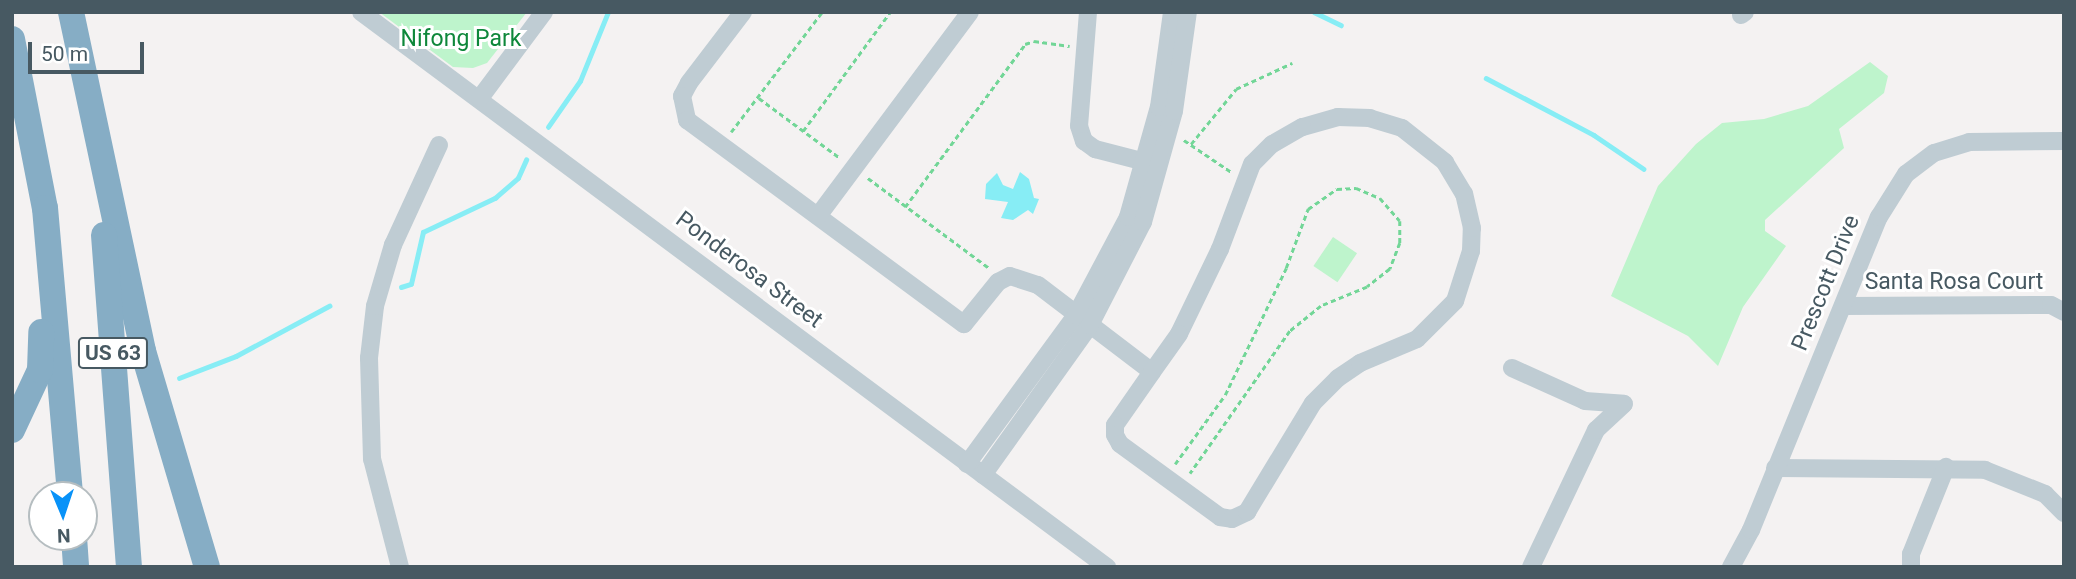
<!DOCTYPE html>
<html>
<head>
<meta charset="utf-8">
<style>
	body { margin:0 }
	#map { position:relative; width:2076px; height:579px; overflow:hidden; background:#f4f2f2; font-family:Roboto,sans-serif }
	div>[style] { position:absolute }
	.green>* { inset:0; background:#bef4cc; transform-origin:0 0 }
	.water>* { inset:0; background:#87edf5 }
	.stream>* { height:4.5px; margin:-2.25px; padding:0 2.25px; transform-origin:2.25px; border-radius:2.25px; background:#87edf5 }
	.path>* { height:2.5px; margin-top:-1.25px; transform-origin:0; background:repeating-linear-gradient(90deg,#72d697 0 5px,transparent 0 8.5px) }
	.minor>* { height:18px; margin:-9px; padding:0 9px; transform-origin:9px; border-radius:9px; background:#bfccd3 }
	.highway>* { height:26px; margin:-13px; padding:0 13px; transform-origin:13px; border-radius:13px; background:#86adc5 }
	span { translate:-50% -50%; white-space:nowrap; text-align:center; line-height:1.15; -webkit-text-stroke:6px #fff; paint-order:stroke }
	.shield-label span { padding:2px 5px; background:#fff; border:2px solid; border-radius:5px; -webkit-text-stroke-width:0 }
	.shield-label { font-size:21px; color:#475962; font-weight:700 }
	.park-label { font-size:23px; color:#0e873a }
	.street-label { font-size:23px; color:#475962 }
	.frame { position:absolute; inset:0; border:14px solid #475962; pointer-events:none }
	.north { position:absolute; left:28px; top:481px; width:70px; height:70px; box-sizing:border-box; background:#fff; border:2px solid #b5bdc0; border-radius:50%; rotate:178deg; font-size:19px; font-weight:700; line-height:28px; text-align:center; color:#475962 }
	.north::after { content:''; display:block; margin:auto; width:24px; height:32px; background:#0892f8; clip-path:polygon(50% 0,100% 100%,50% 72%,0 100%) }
	.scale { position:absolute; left:28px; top:42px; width:116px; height:32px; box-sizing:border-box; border:4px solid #475962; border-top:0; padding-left:9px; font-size:21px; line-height:24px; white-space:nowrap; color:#475962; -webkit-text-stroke:5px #fff; paint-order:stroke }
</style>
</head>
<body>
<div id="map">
	<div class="green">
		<div style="clip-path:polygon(379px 12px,527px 12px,487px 63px,473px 68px,453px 67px)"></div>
		<div style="clip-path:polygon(1870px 62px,1888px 76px,1884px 93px,1839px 129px,1844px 148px,1765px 220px,1765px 231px,1786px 246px,1743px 307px,1718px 366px,1688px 336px,1611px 296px,1658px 186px,1696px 144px,1722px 123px,1764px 119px,1808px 106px)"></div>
		<div style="left:1333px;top:237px;width:29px;height:35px;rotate:34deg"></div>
	</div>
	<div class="water">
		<div style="clip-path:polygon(1020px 172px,1029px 179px,1034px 198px,1039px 199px,1033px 214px,1028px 210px,1013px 220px,1001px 218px,1008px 202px,985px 199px,986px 184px,997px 173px,1003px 185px,1013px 189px)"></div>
	</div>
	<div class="stream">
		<div style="left:1314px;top:12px;width:30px;rotate:26deg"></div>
		<div style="left:1486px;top:78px;width:122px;rotate:27.8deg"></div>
		<div style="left:1594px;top:135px;width:60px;rotate:34.2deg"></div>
		<div style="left:548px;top:127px;width:56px;rotate:-55.2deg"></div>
		<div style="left:580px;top:81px;width:74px;rotate:-67.9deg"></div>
		<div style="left:401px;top:287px;width:10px;rotate:-17deg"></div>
		<div style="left:411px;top:284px;width:53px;rotate:-77deg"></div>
		<div style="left:423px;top:232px;width:80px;rotate:-25.3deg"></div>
		<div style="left:495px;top:198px;width:30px;rotate:-41deg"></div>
		<div style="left:518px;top:178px;width:20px;rotate:-66deg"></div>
		<div style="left:179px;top:378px;width:61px;rotate:-21.1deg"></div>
		<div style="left:236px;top:356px;width:106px;rotate:-28.3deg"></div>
	</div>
	<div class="path">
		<div style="left:759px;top:98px;width:101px;rotate:36.5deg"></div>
		<div style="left:803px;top:131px;width:147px;rotate:-53.8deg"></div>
		<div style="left:731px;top:132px;width:151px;rotate:-52.8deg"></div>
		<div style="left:1184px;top:140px;width:59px;rotate:34deg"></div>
		<div style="left:1191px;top:144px;width:71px;rotate:-50.7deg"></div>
		<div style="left:1236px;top:89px;width:62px;rotate:-24.9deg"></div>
		<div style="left:868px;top:178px;width:151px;rotate:36.6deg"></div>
		<div style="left:905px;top:207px;width:202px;rotate:-53.6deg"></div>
		<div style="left:1025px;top:44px;width:9px;rotate:-18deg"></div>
		<div style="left:1034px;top:41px;width:36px;rotate:8deg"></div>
		<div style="left:1175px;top:464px;width:85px;rotate:-54.1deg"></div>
		<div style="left:1225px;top:395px;width:141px;rotate:-64.3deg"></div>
		<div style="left:1286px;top:268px;width:63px;rotate:-69.6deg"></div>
		<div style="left:1308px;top:209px;width:35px;rotate:-35deg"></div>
		<div style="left:1337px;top:189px;width:19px;rotate:-3deg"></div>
		<div style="left:1356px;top:188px;width:26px;rotate:23deg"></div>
		<div style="left:1380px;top:198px;width:30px;rotate:49deg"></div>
		<div style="left:1400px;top:221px;width:22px;rotate:90deg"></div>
		<div style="left:1400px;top:243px;width:28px;rotate:111deg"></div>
		<div style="left:1390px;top:269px;width:29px;rotate:142deg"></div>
		<div style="left:1367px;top:287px;width:50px;rotate:157.6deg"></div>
		<div style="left:1321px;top:306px;width:40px;rotate:141deg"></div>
		<div style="left:1290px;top:331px;width:174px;rotate:125deg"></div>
	</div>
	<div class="minor">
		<div style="left:361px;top:12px;width:930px;rotate:36.65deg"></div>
		<div style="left:743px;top:12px;width:89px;rotate:127.3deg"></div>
		<div style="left:689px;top:83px;width:15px;rotate:118deg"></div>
		<div style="left:682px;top:96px;width:25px;rotate:78deg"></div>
		<div style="left:687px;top:120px;width:344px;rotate:36.4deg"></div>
		<div style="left:964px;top:324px;width:54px;rotate:-51deg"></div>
		<div style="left:998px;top:282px;width:13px;rotate:-27deg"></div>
		<div style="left:1010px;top:276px;width:29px;rotate:18deg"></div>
		<div style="left:1038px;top:285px;width:143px;rotate:37.3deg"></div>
		<div style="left:1152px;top:372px;width:65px;rotate:124.9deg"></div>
		<div style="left:1115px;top:425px;width:10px;rotate:90deg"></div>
		<div style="left:1115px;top:435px;width:10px;rotate:61deg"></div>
		<div style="left:1120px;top:444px;width:124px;rotate:36.1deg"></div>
		<div style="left:1220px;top:517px;width:12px;rotate:9deg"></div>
		<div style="left:1232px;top:519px;width:17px;rotate:-25deg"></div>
		<div style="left:1247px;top:512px;width:127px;rotate:-58.8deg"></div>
		<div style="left:1313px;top:403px;width:35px;rotate:-45deg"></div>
		<div style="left:1338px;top:378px;width:27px;rotate:-34deg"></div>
		<div style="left:1360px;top:363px;width:62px;rotate:-22.8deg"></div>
		<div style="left:1417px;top:339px;width:54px;rotate:-45deg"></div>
		<div style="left:1455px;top:301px;width:52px;rotate:-72.3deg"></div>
		<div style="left:1471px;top:251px;width:23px;rotate:-88deg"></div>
		<div style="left:1472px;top:228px;width:35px;rotate:-103deg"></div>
		<div style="left:1464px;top:194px;width:37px;rotate:-121deg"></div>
		<div style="left:1445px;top:162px;width:55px;rotate:-141.7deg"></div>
		<div style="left:1402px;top:128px;width:34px;rotate:-163deg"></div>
		<div style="left:1370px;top:118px;width:32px;rotate:-178deg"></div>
		<div style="left:1338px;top:117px;width:37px;rotate:164deg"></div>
		<div style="left:1302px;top:127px;width:34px;rotate:150deg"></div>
		<div style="left:1272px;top:144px;width:28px;rotate:135deg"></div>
		<div style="left:1252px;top:164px;width:91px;rotate:110.6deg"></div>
		<div style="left:1220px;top:249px;width:94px;rotate:115.8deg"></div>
		<div style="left:1179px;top:334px;width:47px;rotate:125.4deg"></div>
		<div style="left:1088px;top:12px;width:114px;rotate:94.5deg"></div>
		<div style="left:1079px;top:126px;width:16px;rotate:72deg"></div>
		<div style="left:1084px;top:141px;width:14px;rotate:36deg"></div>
		<div style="left:1095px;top:149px;width:64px;rotate:14.5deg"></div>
		<div style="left:1741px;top:15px;width:5px;rotate:-37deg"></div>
		<div style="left:480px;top:98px;width:107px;rotate:-53.3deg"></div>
		<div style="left:818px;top:216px;width:254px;rotate:-53.3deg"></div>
		<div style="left:1843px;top:306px;width:208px;rotate:-0.3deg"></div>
		<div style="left:2051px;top:305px;width:15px;rotate:28deg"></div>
		<div style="left:1512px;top:368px;width:80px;rotate:24.3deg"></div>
		<div style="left:1585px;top:401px;width:39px;rotate:4deg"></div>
		<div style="left:967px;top:464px;width:185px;rotate:-53.8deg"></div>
		<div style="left:1076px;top:315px;width:111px;rotate:-62deg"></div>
		<div style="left:1128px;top:217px;width:114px;rotate:-74.3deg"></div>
		<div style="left:1159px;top:107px;width:96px;rotate:-82.2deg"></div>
		<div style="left:1775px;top:468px;width:210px;rotate:0.5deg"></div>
		<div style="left:1985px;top:470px;width:65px;rotate:21.8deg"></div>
		<div style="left:2045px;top:494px;width:27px;rotate:45deg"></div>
		<div style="left:983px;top:475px;width:184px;rotate:-54.5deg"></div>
		<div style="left:1090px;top:325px;width:116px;rotate:-62.8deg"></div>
		<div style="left:1143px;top:222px;width:115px;rotate:-74.4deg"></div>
		<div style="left:1174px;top:111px;width:100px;rotate:-82deg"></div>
		<div style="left:400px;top:567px;width:112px;rotate:-104.5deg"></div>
		<div style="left:372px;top:459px;width:101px;rotate:-91.7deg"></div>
		<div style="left:369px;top:358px;width:52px;rotate:-83.4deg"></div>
		<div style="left:375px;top:306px;width:64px;rotate:-73.6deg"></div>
		<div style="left:393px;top:245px;width:110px;rotate:-65.3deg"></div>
		<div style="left:1531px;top:567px;width:152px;rotate:-64.6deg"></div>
		<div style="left:1596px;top:430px;width:38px;rotate:-43deg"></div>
		<div style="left:1731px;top:567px;width:42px;rotate:-61.6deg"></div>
		<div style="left:1751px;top:530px;width:338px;rotate:-67.8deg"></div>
		<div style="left:1879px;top:217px;width:51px;rotate:-57.9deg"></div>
		<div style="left:1906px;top:174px;width:35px;rotate:-37deg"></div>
		<div style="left:1934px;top:153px;width:37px;rotate:-17deg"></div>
		<div style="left:1969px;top:142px;width:95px;rotate:-0.6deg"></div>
		<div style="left:1911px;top:567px;width:13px;rotate:-90deg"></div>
		<div style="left:1911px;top:554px;width:94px;rotate:-68.1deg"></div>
	</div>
	<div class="highway">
		<div style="left:71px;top:12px;width:347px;rotate:78deg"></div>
		<div style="left:143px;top:351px;width:225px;rotate:73.5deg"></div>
		<div style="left:12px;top:39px;width:172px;rotate:79deg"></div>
		<div style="left:45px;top:208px;width:288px;rotate:85deg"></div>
		<div style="left:104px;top:235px;width:333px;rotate:85.7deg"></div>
		<div style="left:12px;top:430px;width:66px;rotate:-65deg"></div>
		<div style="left:40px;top:370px;width:38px;rotate:-88deg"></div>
		<div style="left:74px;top:537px;width:30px;rotate:86deg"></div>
	</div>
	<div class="shield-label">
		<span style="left:113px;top:353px">US 63</span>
	</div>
	<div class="park-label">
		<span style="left:461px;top:39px">Nifong Park</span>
	</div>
	<div class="street-label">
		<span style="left:749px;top:270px;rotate:37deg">Ponderosa Street</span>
		<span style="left:1954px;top:282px">Santa Rosa Court</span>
		<span style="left:1826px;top:283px;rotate:-68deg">Prescott Drive</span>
	</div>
	<div class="frame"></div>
	<div class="north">N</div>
	<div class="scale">50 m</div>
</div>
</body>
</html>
